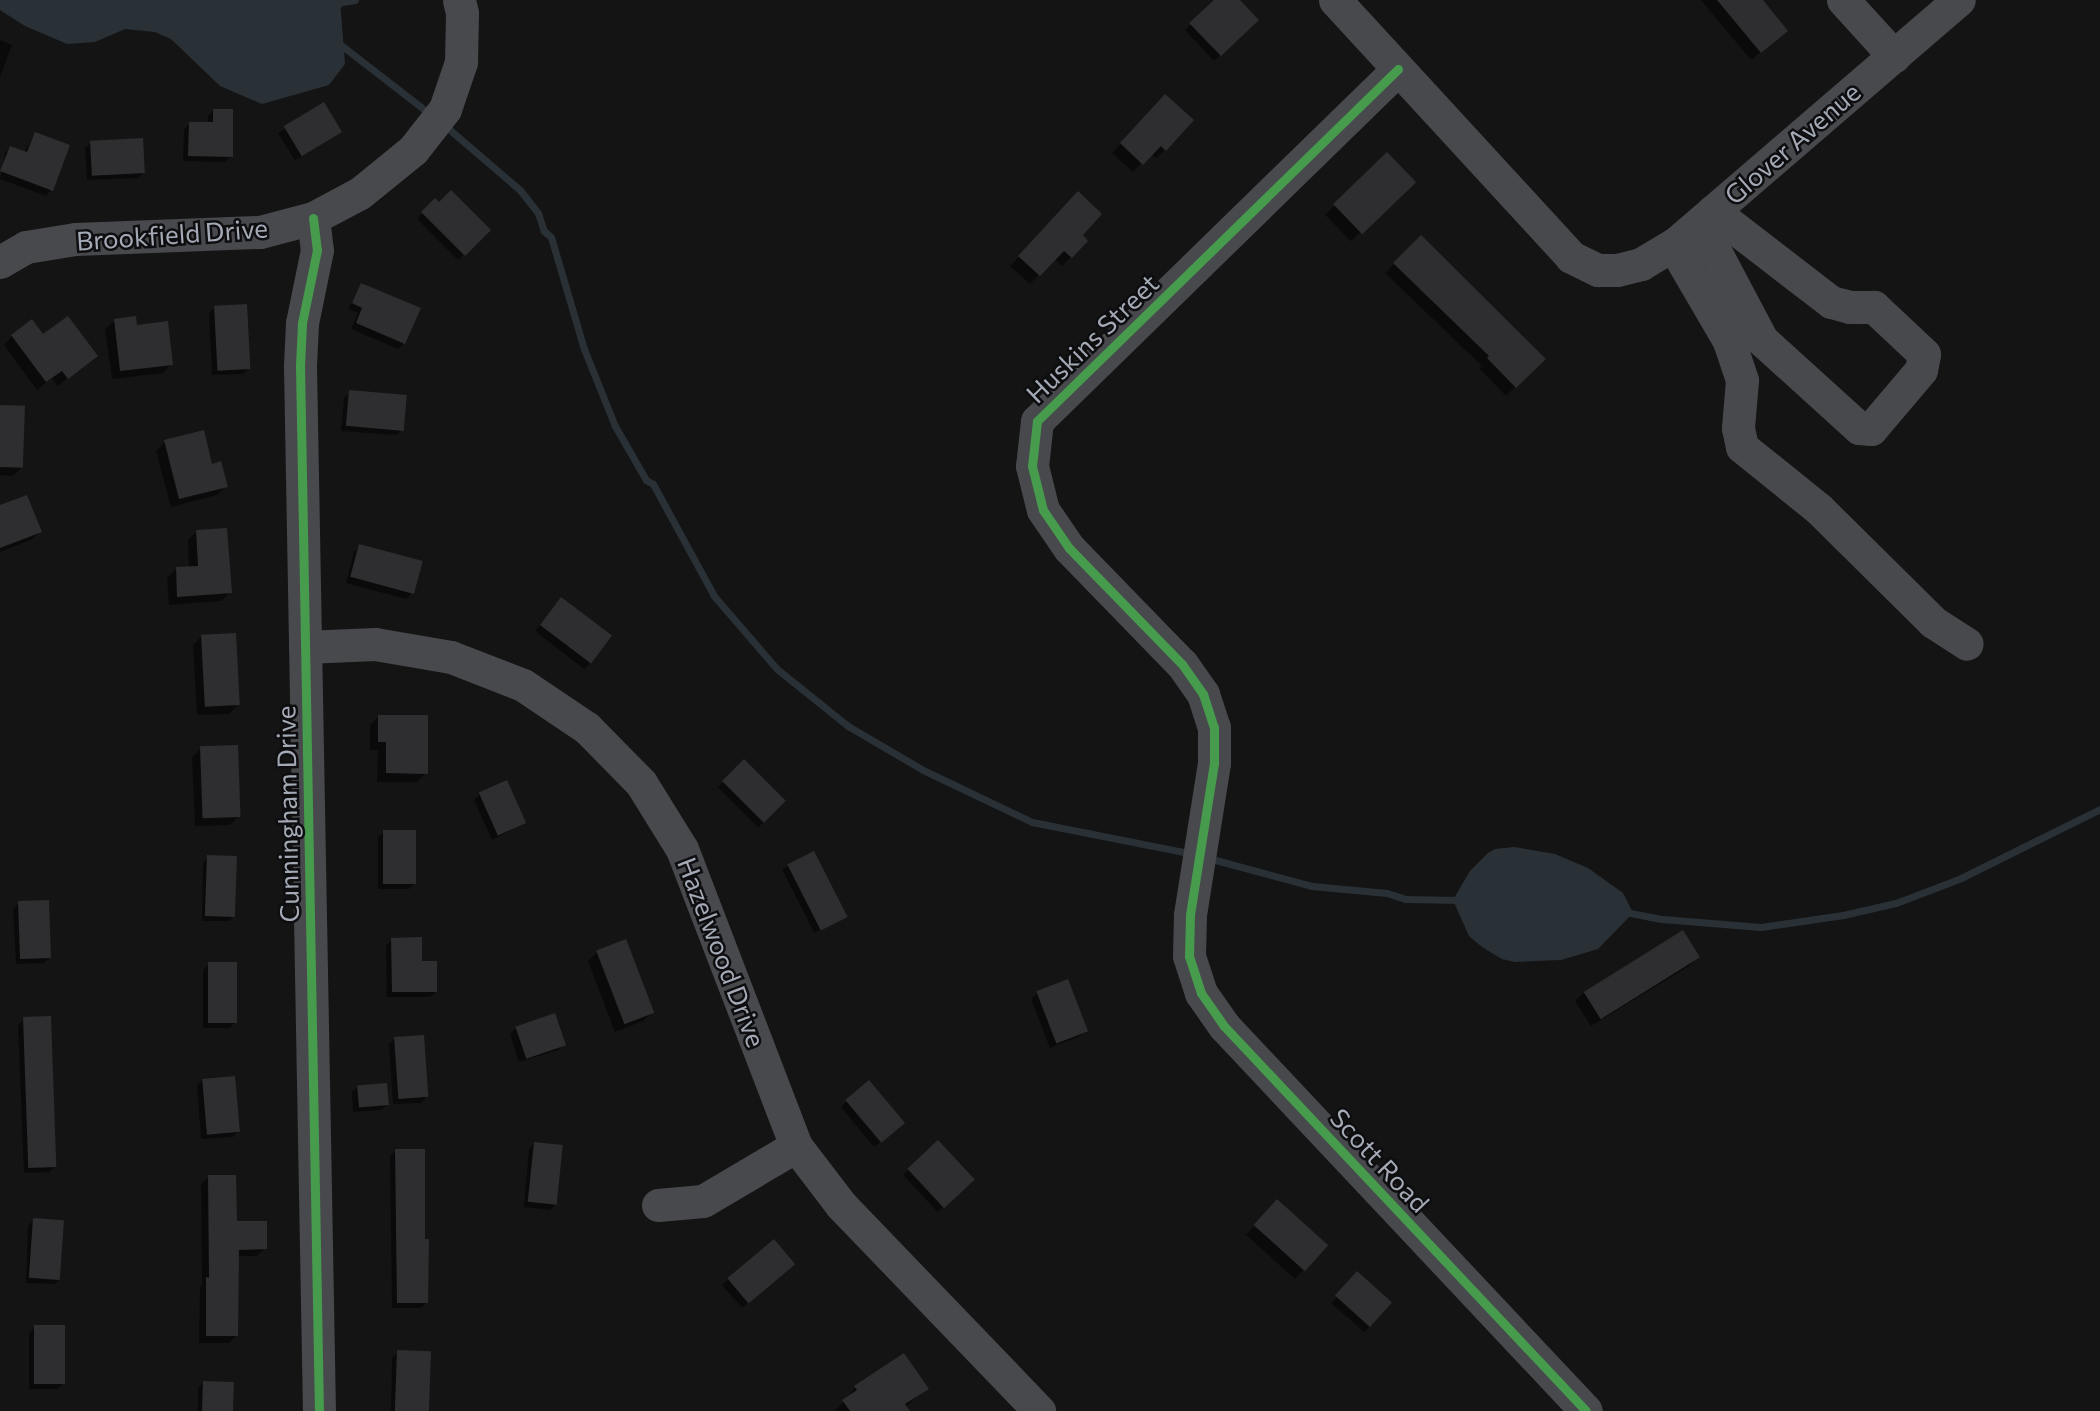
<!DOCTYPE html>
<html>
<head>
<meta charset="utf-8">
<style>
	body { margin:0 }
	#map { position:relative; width:2100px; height:1411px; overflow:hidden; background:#141414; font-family:Commissioner,sans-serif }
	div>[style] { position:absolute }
	.water>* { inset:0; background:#293137 }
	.shadow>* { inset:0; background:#0007; transform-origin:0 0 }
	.stream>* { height:7px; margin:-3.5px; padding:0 3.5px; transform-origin:3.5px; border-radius:3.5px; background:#293137 }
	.building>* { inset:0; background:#2e2e30; transform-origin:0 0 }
	.minor>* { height:33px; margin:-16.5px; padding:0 16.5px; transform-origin:16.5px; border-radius:16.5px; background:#48494d }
	.cycleway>* { height:9px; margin:-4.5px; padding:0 4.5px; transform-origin:4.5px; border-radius:4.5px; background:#469c4c }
	span { translate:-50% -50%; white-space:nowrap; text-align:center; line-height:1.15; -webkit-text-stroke:5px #0e0e10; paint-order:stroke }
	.street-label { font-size:26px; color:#a4aab5 }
</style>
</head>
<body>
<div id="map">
	<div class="water">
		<div style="clip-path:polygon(0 0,340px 0,345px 64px,329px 85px,262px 104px,220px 86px,171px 39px,155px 32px,125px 29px,95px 42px,67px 44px,25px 26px,0 10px)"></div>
		<div style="clip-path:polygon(1514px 847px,1555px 854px,1588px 868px,1623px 893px,1633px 913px,1598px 949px,1561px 960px,1515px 962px,1502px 959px,1482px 947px,1469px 936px,1453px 900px,1470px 871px,1488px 853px,1495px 849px)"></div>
	</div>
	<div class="shadow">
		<div style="clip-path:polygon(1216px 0,1237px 0,1256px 20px,1214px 61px,1185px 30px)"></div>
		<div style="clip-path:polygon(1701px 0,1760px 0,1777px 39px,1751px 60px)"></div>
		<div style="clip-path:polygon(0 40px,12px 45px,0 77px)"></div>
		<div style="left:323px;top:105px;width:32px;height:53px;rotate:58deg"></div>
		<div style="clip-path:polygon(1156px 105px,1165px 150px,1156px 158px,1151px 153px,1133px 172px,1112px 153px)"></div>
		<div style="clip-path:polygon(213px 111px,231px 156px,225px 162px,183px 161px,184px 129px,190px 123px,208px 124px,208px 116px)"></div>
		<div style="clip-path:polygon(35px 134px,51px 190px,46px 196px,0 179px,5px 153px,10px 148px,24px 153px)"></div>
		<div style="clip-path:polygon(91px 143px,143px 173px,138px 178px,87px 180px,85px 148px)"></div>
		<div style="left:1387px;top:155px;width:37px;height:86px;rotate:46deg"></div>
		<div style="clip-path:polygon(435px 200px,489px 230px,458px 260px,417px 219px)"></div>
		<div style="clip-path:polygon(1069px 203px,1080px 235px,1086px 241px,1062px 266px,1054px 259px,1030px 284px,1010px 266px)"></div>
		<div style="clip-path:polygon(1421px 237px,1543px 359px,1506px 396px,1479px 368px,1482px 366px,1385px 273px)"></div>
		<div style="clip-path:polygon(362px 285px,404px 343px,398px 349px,351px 329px,358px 313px,348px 309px)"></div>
		<div style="clip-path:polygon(215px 307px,249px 368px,243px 374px,212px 375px,209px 313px)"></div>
		<div style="clip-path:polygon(114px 321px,136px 327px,171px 364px,163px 373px,112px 379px,105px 330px)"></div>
		<div style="clip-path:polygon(12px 336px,43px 336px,95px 356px,58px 386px,52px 378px,37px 390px,4px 345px)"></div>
		<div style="clip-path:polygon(350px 392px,402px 430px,396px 435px,341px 431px,344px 398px)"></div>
		<div style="clip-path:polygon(0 407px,22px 467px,13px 476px,0 475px)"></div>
		<div style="clip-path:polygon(165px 442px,211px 466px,226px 486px,217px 495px,171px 507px,156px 451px)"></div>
		<div style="clip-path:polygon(0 507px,40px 532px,31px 540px,0 552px)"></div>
		<div style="clip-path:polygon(197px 531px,230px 593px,221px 601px,169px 605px,167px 578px,176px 569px,189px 568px,188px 540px)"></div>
		<div style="clip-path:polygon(360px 546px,412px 593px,406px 599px,346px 583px,354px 552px)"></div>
		<div style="clip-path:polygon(555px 605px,590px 663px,584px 669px,535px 631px)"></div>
		<div style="clip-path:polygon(202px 636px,238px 705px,229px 714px,197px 715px,193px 645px)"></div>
		<div style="clip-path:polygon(379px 716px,426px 773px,417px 782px,377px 782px,378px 750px,370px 750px,370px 725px)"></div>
		<div style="clip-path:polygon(201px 748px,239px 816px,230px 825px,195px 826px,192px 757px)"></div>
		<div style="left:744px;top:761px;width:57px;height:37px;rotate:45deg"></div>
		<div style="clip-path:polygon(480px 794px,524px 823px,492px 840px,474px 800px)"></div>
		<div style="clip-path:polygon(384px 832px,415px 883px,409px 889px,378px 889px,378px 837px)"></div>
		<div style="left:814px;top:853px;width:71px;height:36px;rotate:63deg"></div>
		<div style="clip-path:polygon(208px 857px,235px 915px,229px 921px,202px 921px,203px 863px)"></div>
		<div style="clip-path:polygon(19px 903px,50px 957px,44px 963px,16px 964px,13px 909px)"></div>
		<div style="clip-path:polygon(392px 940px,421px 963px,436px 992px,430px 997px,387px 997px,386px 945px)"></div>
		<div style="clip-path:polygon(597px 952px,652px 1012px,643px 1021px,615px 1032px,588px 961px)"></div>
		<div style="clip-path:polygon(1698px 957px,1689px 966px,1591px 1026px,1575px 1001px,1584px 992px)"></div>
		<div style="clip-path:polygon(209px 964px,235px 1022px,230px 1028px,203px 1028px,203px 970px)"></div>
		<div style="clip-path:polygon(1037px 993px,1086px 1031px,1080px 1036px,1050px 1048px,1031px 999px)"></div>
		<div style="clip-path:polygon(24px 1020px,55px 1166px,49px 1172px,24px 1173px,18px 1025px)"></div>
		<div style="clip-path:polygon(516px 1028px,564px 1044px,558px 1050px,519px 1062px,510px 1034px)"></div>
		<div style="clip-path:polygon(395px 1038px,426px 1097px,421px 1103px,393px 1104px,389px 1044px)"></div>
		<div style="clip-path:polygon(203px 1079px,238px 1131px,233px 1137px,201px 1139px,197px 1085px)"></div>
		<div style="clip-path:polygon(358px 1087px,387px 1105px,381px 1110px,353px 1112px,352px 1092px)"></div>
		<div style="clip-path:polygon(847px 1101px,897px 1129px,874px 1147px,841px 1107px)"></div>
		<div style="left:938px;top:1142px;width:51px;height:48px;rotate:47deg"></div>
		<div style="clip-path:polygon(535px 1143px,556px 1204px,550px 1210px,524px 1207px,529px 1149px)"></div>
		<div style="clip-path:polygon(396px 1150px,423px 1241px,427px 1302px,421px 1308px,392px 1308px,390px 1156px)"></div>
		<div style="clip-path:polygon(209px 1177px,235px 1223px,265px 1248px,257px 1256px,237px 1256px,236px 1336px,229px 1343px,199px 1343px,200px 1287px,202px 1284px,201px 1184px)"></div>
		<div style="clip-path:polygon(1268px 1210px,1326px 1246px,1295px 1279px,1246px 1235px)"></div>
		<div style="clip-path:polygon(34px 1220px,60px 1279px,55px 1284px,26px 1283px,28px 1226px)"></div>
		<div style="clip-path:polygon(774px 1241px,788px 1270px,742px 1308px,722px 1285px)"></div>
		<div style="left:1357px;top:1274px;width:44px;height:39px;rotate:41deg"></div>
		<div style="clip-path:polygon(35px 1327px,63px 1383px,58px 1389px,29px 1389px,29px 1333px)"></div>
		<div style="clip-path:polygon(398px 1352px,428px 1411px,391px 1411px,392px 1358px)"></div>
		<div style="clip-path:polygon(903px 1355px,926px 1389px,901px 1411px,835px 1411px,855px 1388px)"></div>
		<div style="clip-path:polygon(204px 1382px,232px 1411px,198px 1411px,198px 1388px)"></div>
	</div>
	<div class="stream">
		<div style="left:336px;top:6px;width:7px;rotate:-34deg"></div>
		<div style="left:342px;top:2px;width:13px;rotate:-9deg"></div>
		<div style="left:337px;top:42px;width:118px;rotate:37.7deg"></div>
		<div style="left:443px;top:124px;width:101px;rotate:40.6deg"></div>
		<div style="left:520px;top:190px;width:29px;rotate:52deg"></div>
		<div style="left:538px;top:213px;width:19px;rotate:72deg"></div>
		<div style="left:544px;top:231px;width:9px;rotate:41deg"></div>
		<div style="left:551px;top:237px;width:117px;rotate:73.6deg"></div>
		<div style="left:584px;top:349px;width:83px;rotate:68.1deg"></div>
		<div style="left:615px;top:426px;width:62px;rotate:60.1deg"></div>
		<div style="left:646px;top:480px;width:8px;rotate:30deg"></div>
		<div style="left:653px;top:484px;width:128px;rotate:61.4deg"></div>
		<div style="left:714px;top:596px;width:96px;rotate:49.2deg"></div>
		<div style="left:777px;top:669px;width:91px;rotate:38.8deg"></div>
		<div style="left:848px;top:726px;width:87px;rotate:30.4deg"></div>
		<div style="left:923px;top:770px;width:121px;rotate:25.5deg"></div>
		<div style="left:1032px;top:822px;width:164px;rotate:11.2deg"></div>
		<div style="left:1208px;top:858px;width:108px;rotate:15.1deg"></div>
		<div style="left:1312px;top:886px;width:75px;rotate:5.3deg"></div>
		<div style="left:1387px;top:893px;width:19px;rotate:18deg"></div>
		<div style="left:1405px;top:899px;width:55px;rotate:1deg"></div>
		<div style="left:1625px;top:912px;width:38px;rotate:11deg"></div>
		<div style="left:1662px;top:919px;width:99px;rotate:4.6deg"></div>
		<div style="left:1761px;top:927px;width:83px;rotate:-8.3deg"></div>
		<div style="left:1843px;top:915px;width:54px;rotate:-12.8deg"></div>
		<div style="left:1896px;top:903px;width:70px;rotate:-21deg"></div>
		<div style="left:1961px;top:878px;width:155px;rotate:-26.4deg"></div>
	</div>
	<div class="building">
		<div style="clip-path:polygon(1214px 0,1240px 0,1259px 20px,1221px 56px,1189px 23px)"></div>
		<div style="clip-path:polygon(1717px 0,1763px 0,1788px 31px,1761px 53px)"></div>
		<div style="clip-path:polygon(1165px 94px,1194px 120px,1166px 151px,1161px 146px,1143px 165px,1120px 143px)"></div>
		<div style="left:324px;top:102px;width:35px;height:47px;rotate:59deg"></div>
		<div style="clip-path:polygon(213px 109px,233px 109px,233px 157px,188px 156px,189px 122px,213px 122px)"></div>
		<div style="clip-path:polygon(35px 132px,70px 145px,53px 191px,0 171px,10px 146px,27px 152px)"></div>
		<div style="left:143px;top:138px;width:35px;height:53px;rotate:87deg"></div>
		<div style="left:1387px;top:152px;width:42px;height:75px;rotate:46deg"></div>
		<div style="clip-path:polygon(451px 190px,491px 230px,465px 256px,421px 212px,435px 198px,439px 202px)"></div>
		<div style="clip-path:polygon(1078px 191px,1102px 214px,1083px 235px,1088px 241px,1072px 258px,1064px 251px,1040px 276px,1018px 256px)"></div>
		<div style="clip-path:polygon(1421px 235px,1546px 359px,1516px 388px,1487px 358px,1489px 356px,1393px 263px)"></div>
		<div style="clip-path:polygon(361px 283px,421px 308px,405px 344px,356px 323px,362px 308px,352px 303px)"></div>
		<div style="left:247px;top:304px;width:65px;height:33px;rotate:87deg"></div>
		<div style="clip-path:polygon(68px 316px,98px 356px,68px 379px,62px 371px,46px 382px,11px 335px,32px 319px,43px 334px)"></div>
		<div style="clip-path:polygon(136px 316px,137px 325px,168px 321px,173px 365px,120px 371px,114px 319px)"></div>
		<div style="left:349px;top:390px;width:58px;height:36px;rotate:5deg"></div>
		<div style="left:0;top:405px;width:25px;height:62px;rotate:2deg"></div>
		<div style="clip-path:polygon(204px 430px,212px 464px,221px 461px,228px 487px,179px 499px,164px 440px)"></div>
		<div style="clip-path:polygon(27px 495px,42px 532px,0 548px,0 505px)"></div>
		<div style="clip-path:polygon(227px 528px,232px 593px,177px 597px,176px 567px,198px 566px,196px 530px)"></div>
		<div style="left:359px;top:544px;width:66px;height:34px;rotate:15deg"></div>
		<div style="left:561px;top:597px;width:64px;height:35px;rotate:37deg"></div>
		<div style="left:236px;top:633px;width:72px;height:35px;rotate:87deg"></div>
		<div style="clip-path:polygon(378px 715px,428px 715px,428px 774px,386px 773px,386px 742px,378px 742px)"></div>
		<div style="left:238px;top:745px;width:72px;height:38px;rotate:88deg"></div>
		<div style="left:744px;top:759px;width:59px;height:31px;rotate:45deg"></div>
		<div style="left:507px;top:780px;width:47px;height:31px;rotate:66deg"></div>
		<div style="left:383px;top:830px;width:33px;height:54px"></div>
		<div style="left:814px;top:851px;width:74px;height:30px;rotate:63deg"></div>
		<div style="left:207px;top:855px;width:30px;height:61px;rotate:2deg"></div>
		<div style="left:49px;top:900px;width:58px;height:31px;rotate:88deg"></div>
		<div style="left:1683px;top:930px;width:32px;height:117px;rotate:58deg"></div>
		<div style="clip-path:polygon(422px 937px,422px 961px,437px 961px,437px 992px,392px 992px,391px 938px)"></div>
		<div style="left:626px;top:939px;width:79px;height:32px;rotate:69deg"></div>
		<div style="left:208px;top:962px;width:29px;height:61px"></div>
		<div style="left:1068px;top:979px;width:56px;height:34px;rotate:69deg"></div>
		<div style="left:555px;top:1013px;width:34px;height:42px;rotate:71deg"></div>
		<div style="left:51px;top:1016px;width:151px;height:28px;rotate:88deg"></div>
		<div style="left:424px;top:1035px;width:62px;height:30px;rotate:86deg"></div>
		<div style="left:235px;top:1076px;width:56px;height:33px;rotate:85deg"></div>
		<div style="left:869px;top:1080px;width:56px;height:31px;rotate:50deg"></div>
		<div style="left:387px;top:1083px;width:22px;height:30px;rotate:85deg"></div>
		<div style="left:938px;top:1140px;width:54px;height:42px;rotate:47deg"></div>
		<div style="left:534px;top:1142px;width:29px;height:60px;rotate:6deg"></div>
		<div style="clip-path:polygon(395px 1149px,425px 1149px,425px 1239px,429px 1239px,428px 1303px,397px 1303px)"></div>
		<div style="clip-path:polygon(208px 1175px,236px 1175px,237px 1221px,267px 1221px,267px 1249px,239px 1250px,238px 1336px,206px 1336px,206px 1277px,209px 1278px)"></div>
		<div style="left:1277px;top:1199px;width:69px;height:35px;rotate:42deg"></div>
		<div style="left:33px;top:1218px;width:31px;height:60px;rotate:4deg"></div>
		<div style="left:774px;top:1239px;width:33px;height:61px;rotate:50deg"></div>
		<div style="left:1357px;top:1271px;width:47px;height:33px;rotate:42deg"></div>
		<div style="left:34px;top:1325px;width:31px;height:59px"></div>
		<div style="left:397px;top:1350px;width:34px;height:61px;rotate:2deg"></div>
		<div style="clip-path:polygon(904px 1353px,929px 1389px,905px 1404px,910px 1411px,850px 1411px,842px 1400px,857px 1390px,854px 1386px)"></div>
		<div style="left:203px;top:1381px;width:31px;height:30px;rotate:2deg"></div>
	</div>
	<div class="minor">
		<div style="left:1335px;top:0;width:349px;rotate:47.4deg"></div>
		<div style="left:1571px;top:257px;width:30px;rotate:26deg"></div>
		<div style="left:1598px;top:270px;width:19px"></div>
		<div style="left:1617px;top:270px;width:25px;rotate:-14deg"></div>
		<div style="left:1641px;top:264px;width:41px;rotate:-31deg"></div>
		<div style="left:1676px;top:243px;width:373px;rotate:-40.7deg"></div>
		<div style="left:1843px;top:0;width:76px;rotate:47.7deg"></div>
		<div style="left:1398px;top:69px;width:504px;rotate:135.72deg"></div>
		<div style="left:1037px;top:421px;width:45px;rotate:96.3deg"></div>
		<div style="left:1032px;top:466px;width:45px;rotate:76deg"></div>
		<div style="left:1043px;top:510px;width:46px;rotate:55.6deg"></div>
		<div style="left:1069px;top:548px;width:162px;rotate:45.8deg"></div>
		<div style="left:1182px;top:664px;width:37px;rotate:55deg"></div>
		<div style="left:1203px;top:694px;width:35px;rotate:72deg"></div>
		<div style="left:1214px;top:727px;width:36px;rotate:90deg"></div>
		<div style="left:1214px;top:763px;width:154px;rotate:99deg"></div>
		<div style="left:1190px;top:915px;width:41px;rotate:91.4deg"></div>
		<div style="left:1189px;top:956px;width:39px;rotate:72deg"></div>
		<div style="left:1201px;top:993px;width:40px;rotate:55.1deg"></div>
		<div style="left:1224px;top:1026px;width:528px;rotate:46.76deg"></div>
		<div style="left:313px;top:218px;width:32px;rotate:83deg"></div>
		<div style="left:317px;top:250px;width:75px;rotate:101.6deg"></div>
		<div style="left:302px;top:323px;width:43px;rotate:92.7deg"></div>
		<div style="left:300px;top:366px;width:1045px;rotate:88.96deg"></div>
		<div style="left:1694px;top:228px;width:33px;rotate:49deg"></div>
		<div style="left:1716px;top:253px;width:98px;rotate:62.1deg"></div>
		<div style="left:1762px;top:340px;width:131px;rotate:42.2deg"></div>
		<div style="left:1859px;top:428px;width:12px;rotate:5deg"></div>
		<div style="left:1871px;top:429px;width:77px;rotate:-49.7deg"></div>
		<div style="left:1921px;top:370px;width:16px;rotate:-79deg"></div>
		<div style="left:1924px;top:354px;width:69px;rotate:-136.8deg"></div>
		<div style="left:1874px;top:307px;width:24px;rotate:180deg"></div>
		<div style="left:1850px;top:307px;width:20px;rotate:-165deg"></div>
		<div style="left:1831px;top:302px;width:149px;rotate:-142.4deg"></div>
		<div style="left:1673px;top:245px;width:111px;rotate:59.7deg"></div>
		<div style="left:1729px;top:341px;width:41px;rotate:71.6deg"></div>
		<div style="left:1742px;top:380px;width:48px;rotate:94.8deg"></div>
		<div style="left:1738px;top:428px;width:19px;rotate:78deg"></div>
		<div style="left:1742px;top:447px;width:99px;rotate:38.8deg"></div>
		<div style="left:1819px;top:509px;width:161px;rotate:44.7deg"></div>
		<div style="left:1933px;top:622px;width:40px;rotate:32.9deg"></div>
		<div style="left:0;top:262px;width:30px;rotate:-30deg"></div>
		<div style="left:26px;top:247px;width:50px;rotate:-9.3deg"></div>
		<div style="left:75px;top:239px;width:185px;rotate:-2.2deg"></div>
		<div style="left:260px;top:232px;width:55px;rotate:-14.8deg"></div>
		<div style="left:313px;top:218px;width:53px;rotate:-28deg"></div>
		<div style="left:360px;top:193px;width:68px;rotate:-39.1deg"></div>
		<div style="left:413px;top:150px;width:52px;rotate:-52deg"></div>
		<div style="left:445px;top:109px;width:50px;rotate:-71.2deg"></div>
		<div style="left:461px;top:62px;width:49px;rotate:-88.8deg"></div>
		<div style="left:462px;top:13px;width:13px;rotate:-103deg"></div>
		<div style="left:305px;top:647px;width:70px;rotate:-2.5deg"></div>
		<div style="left:375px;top:644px;width:77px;rotate:9.7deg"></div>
		<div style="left:451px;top:657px;width:77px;rotate:21.3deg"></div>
		<div style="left:523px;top:685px;width:77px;rotate:33.9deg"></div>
		<div style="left:587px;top:728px;width:77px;rotate:45.5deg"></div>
		<div style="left:641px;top:783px;width:78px;rotate:58.2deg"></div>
		<div style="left:682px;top:849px;width:318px;rotate:69deg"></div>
		<div style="left:796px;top:1146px;width:74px;rotate:52.7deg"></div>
		<div style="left:841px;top:1205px;width:286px;rotate:46.1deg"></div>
		<div style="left:658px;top:1205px;width:45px;rotate:-5.1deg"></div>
		<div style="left:703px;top:1201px;width:108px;rotate:-30.6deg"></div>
	</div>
	<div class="cycleway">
		<div style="left:1398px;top:69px;width:504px;rotate:135.72deg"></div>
		<div style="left:1037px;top:421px;width:45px;rotate:96.3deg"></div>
		<div style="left:1032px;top:466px;width:45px;rotate:76deg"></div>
		<div style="left:1043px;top:510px;width:46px;rotate:55.6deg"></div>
		<div style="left:1069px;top:548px;width:162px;rotate:45.8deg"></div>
		<div style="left:1182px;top:664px;width:37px;rotate:55deg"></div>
		<div style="left:1203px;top:694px;width:35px;rotate:72deg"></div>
		<div style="left:1214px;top:727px;width:36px;rotate:90deg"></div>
		<div style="left:1214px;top:763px;width:154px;rotate:99deg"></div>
		<div style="left:1190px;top:915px;width:41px;rotate:91.4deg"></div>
		<div style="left:1189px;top:956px;width:39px;rotate:72deg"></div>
		<div style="left:1201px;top:993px;width:40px;rotate:55.1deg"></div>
		<div style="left:1224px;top:1026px;width:528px;rotate:46.76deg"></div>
		<div style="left:313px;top:218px;width:32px;rotate:83deg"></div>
		<div style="left:317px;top:250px;width:75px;rotate:101.6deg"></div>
		<div style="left:302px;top:323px;width:43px;rotate:92.7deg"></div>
		<div style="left:300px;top:366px;width:1045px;rotate:88.96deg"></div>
	</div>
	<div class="street-label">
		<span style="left:1792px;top:143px;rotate:-41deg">Glover Avenue</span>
		<span style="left:172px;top:234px;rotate:-4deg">Brookfield Drive</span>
		<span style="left:1092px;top:338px;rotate:-44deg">Huskins Street</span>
		<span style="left:287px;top:814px;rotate:-91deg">Cunningham Drive</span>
		<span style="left:722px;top:952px;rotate:69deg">Hazelwood Drive</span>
		<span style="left:1380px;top:1160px;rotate:47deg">Scott Road</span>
	</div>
</div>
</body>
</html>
